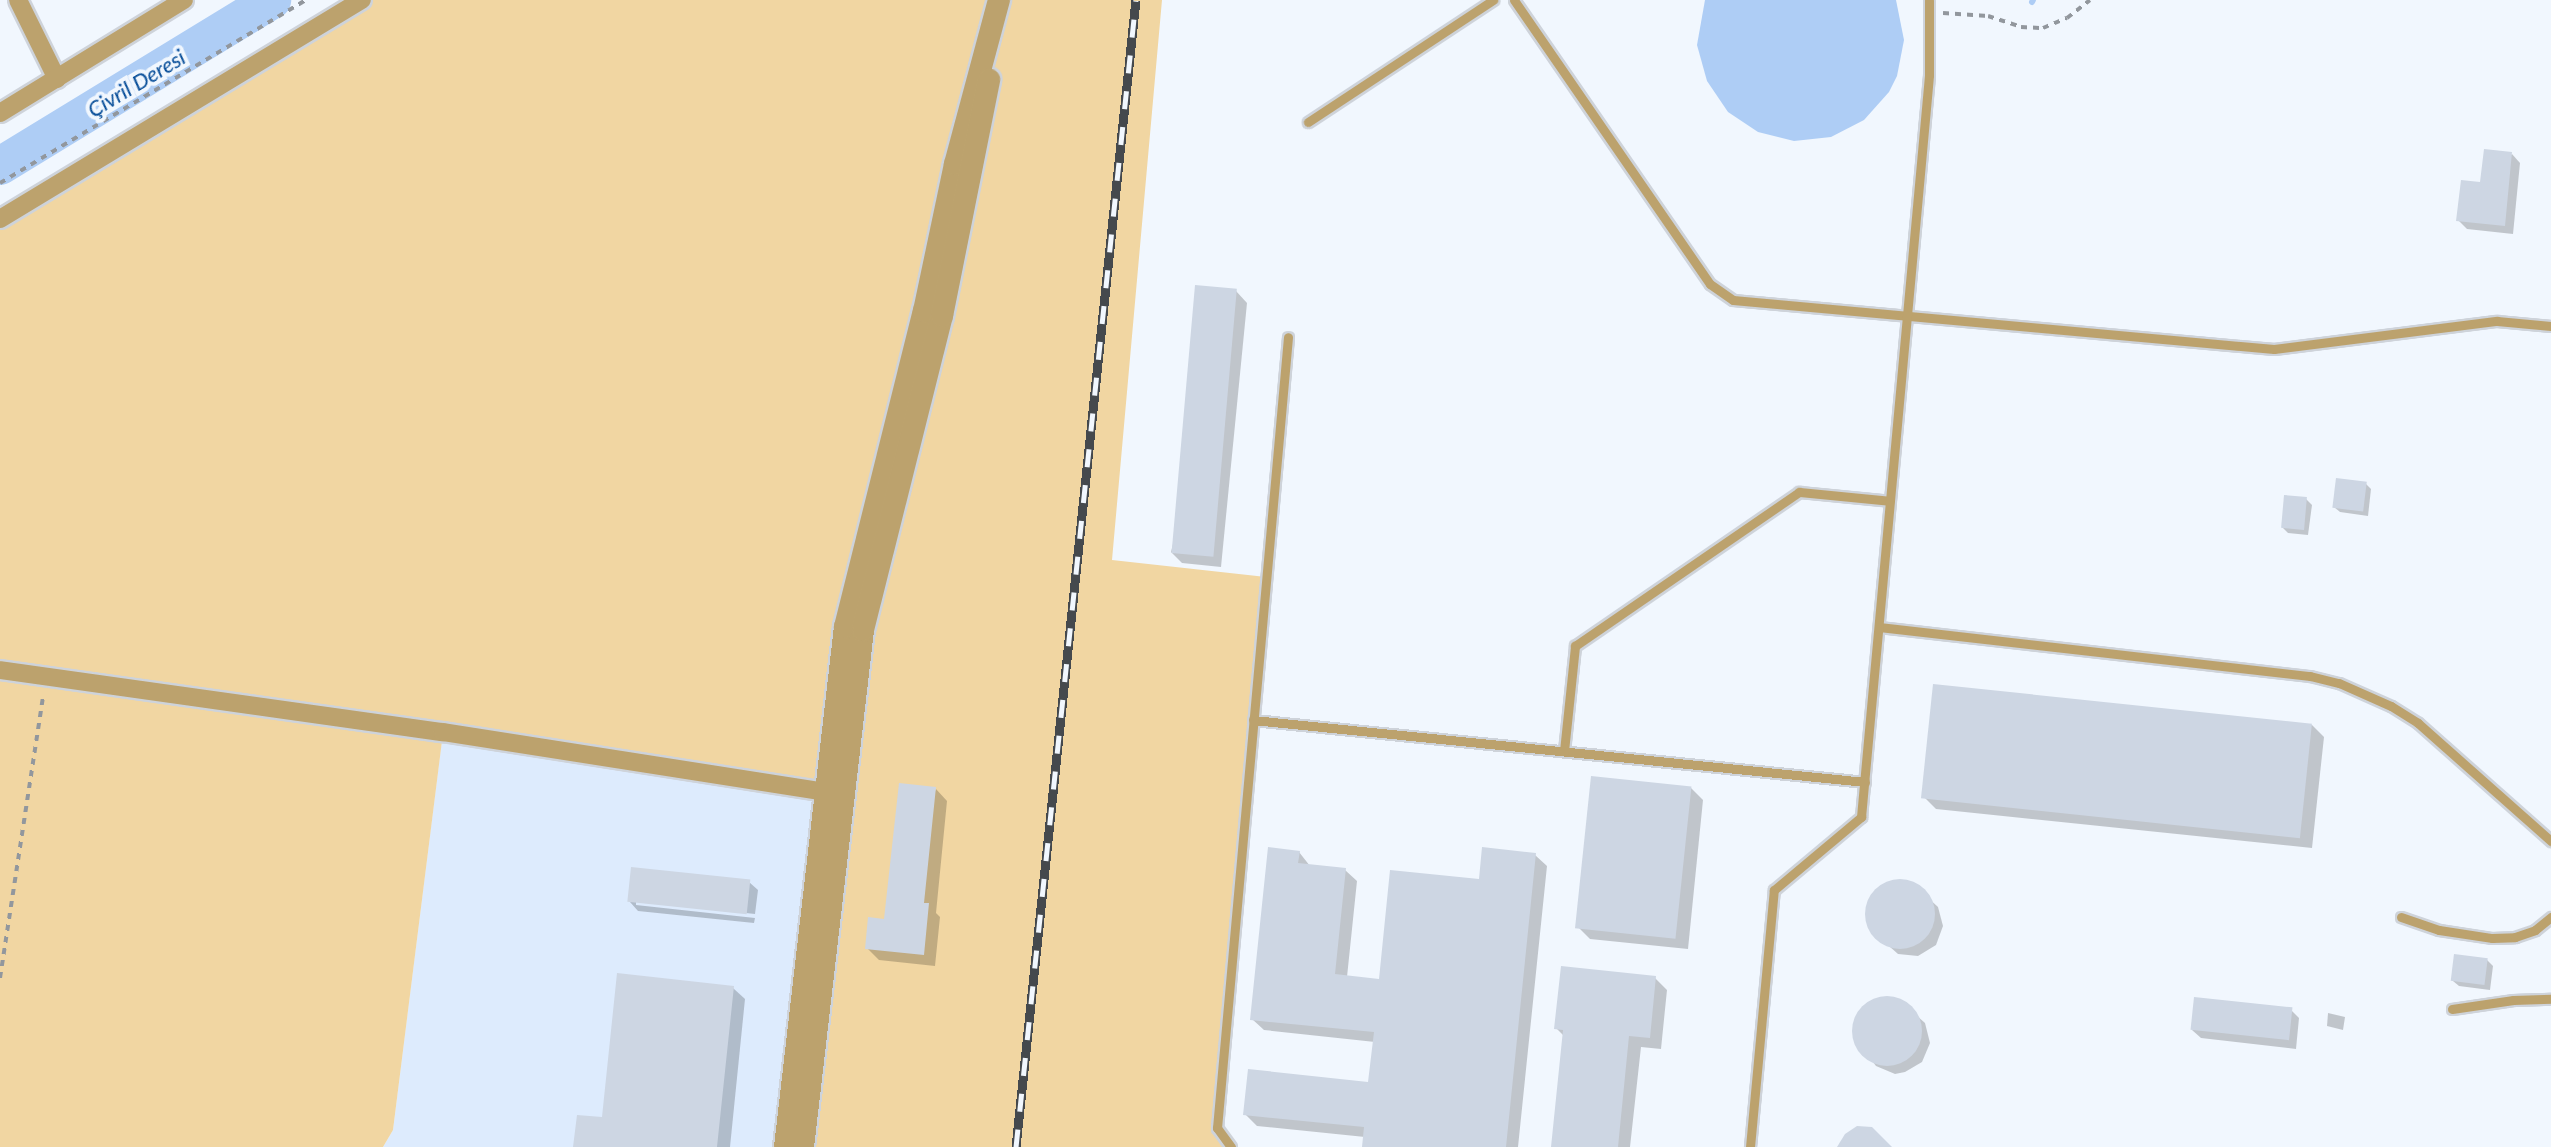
<!DOCTYPE html>
<html>
<head>
<meta charset="utf-8">
<style>
	body { margin:0 }
	#map { position:relative; width:2551px; height:1147px; overflow:hidden; background:#f1f7fe; font-family:Lato,sans-serif }
	div>[style] { position:absolute }
	.built>* { inset:0; background:#ddebfd }
	.green>* { inset:0; background:#f1d6a2 }
	.water>* { inset:0; background:#aecdf5 }
	.shadow>* { inset:0; background:#0003 }
	.stream>* { height:6px; margin:-3px; padding:0 3px; transform-origin:3px; border-radius:3px; background:#aecdf5 }
	.river>* { height:38px; margin:-19px; padding:0 19px; transform-origin:19px; border-radius:19px; background:#aecdf5 }
	.building>* { inset:0; background:#cdd6e3; transform-origin:0 0 }
	.round { border-radius:50% }
	.path>* { height:4px; margin-top:-2px; transform-origin:0; background:repeating-linear-gradient(90deg,#92979d 0 6px,transparent 0 12px) }
	.roads { filter:drop-shadow(2px 0 #ced3da) drop-shadow(-2px 0 #ced3da) drop-shadow(0 2px #ced3da) drop-shadow(0 -2px #ced3da) }
	.service>* { height:9px; margin:-4.5px; padding:0 4.5px; transform-origin:4.5px; border-radius:4.5px; background:#bca26d }
	.minor>* { height:18px; margin:-9px; padding:0 9px; transform-origin:9px; border-radius:9px; background:#bca26d }
	.tertiary>* { height:22px; margin:-11px; padding:0 11px; transform-origin:11px; border-radius:11px; background:#bca26d }
	.rail>* { height:9px; margin-top:-4.5px; transform-origin:0; background:repeating-linear-gradient(90deg,#f1f7fe 0 18px,#45494d 0 36px); box-sizing:border-box; border-block:2px solid #45494d }
	span { translate:-50% -50%; white-space:nowrap; text-align:center; line-height:1.15; -webkit-text-stroke:8px #f1f7fe; paint-order:stroke }
	.water-label { font-size:22px; color:#054c98; font-style:italic }
</style>
</head>
<body>
<div id="map">
	<div class="built">
		<div style="clip-path:polygon(443px 732px,824px 792px,785px 1147px,383px 1147px,393px 1130px)"></div>
	</div>
	<div class="green">
		<div style="clip-path:polygon(362px 0,1162px 0,1112px 560px,1266px 577px,1217px 1128px,1231px 1147px,803px 1147px,842px 793px,443px 733px,393px 1130px,383px 1147px,0 1147px,0 219px)"></div>
	</div>
	<div class="water">
		<div style="clip-path:polygon(1705px 0,1896px 0,1904px 40px,1897px 76px,1889px 92px,1864px 120px,1831px 137px,1794px 141px,1758px 132px,1728px 112px,1707px 81px,1697px 45px)"></div>
	</div>
	<div class="shadow">
		<div style="clip-path:polygon(2512px 154px,2520px 163px,2513px 234px,2467px 229px,2458px 220px,2482px 184px)"></div>
		<div style="clip-path:polygon(1236px 291px,1247px 303px,1221px 567px,1182px 563px,1171px 552px)"></div>
		<div style="clip-path:polygon(2366px 484px,2371px 489px,2368px 516px,2340px 512px,2334px 507px)"></div>
		<div style="clip-path:polygon(2306px 499px,2312px 505px,2308px 535px,2288px 533px,2282px 527px)"></div>
		<div style="clip-path:polygon(2312px 725px,2324px 737px,2312px 848px,1936px 809px,1924px 797px)"></div>
		<div style="clip-path:polygon(1691px 788px,1703px 800px,1688px 949px,1590px 939px,1578px 927px)"></div>
		<div style="clip-path:polygon(936px 789px,947px 801px,936px 913px,940px 917px,935px 966px,879px 960px,867px 948px,886px 921px)"></div>
		<div style="clip-path:polygon(1299px 852px,1310px 866px,1345px 870px,1357px 881px,1347px 977px,1381px 981px,1481px 881px,1535px 855px,1547px 866px,1518px 1147px,1364px 1147px,1365px 1137px,1257px 1126px,1245px 1114px,1370px 1084px,1375px 1042px,1264px 1030px,1252px 1019px)"></div>
		<div style="clip-path:polygon(749px 882px,758px 890px,755px 914px,636px 901px,636px 905px,755px 918px,754px 923px,638px 911px,630px 902px)"></div>
		<div style="clip-path:polygon(1892px 882px,1913px 884px,1938px 907px,1943px 926px,1936px 945px,1918px 956px,1898px 954px,1872px 931px,1868px 922px,1867px 912px,1875px 893px)"></div>
		<div style="clip-path:polygon(2487px 960px,2493px 966px,2490px 990px,2459px 986px,2453px 981px)"></div>
		<div style="clip-path:polygon(1655px 978px,1667px 990px,1661px 1049px,1641px 1047px,1630px 1147px,1553px 1147px,1564px 1036px,1556px 1028px)"></div>
		<div style="clip-path:polygon(733px 988px,745px 999px,730px 1147px,575px 1147px)"></div>
		<div style="clip-path:polygon(1879px 999px,1899px 1000px,1925px 1023px,1930px 1043px,1922px 1062px,1905px 1072px,1895px 1074px,1876px 1066px,1855px 1038px,1854px 1029px,1862px 1010px)"></div>
		<div style="clip-path:polygon(2291px 1010px,2299px 1018px,2296px 1049px,2201px 1038px,2192px 1030px)"></div>
		<div style="clip-path:polygon(2328px 1013px,2345px 1017px,2343px 1030px,2327px 1026px)"></div>
	</div>
	<div class="stream">
		<div style="left:2032px;top:2px;width:2px;rotate:-63deg"></div>
	</div>
	<div class="river">
		<div style="left:0;top:166px;width:319px;rotate:-31.4deg"></div>
	</div>
	<div class="building">
		<div style="clip-path:polygon(2484px 149px,2512px 152px,2505px 226px,2456px 221px,2461px 180px,2480px 182px)"></div>
		<div style="left:1195px;top:285px;width:42px;height:269px;rotate:5deg"></div>
		<div style="left:2336px;top:478px;width:31px;height:30px;rotate:7deg"></div>
		<div style="left:2284px;top:495px;width:23px;height:33px;rotate:5deg"></div>
		<div style="left:1933px;top:684px;width:381px;height:115px;rotate:6deg"></div>
		<div style="left:1591px;top:776px;width:101px;height:153px;rotate:6deg"></div>
		<div style="clip-path:polygon(899px 783px,936px 787px,924px 903px,929px 903px,924px 955px,865px 949px,868px 917px,884px 919px)"></div>
		<div style="clip-path:polygon(1268px 847px,1300px 851px,1298px 863px,1346px 868px,1335px 974px,1379px 979px,1390px 870px,1479px 879px,1482px 847px,1536px 853px,1506px 1147px,1362px 1147px,1364px 1127px,1243px 1115px,1248px 1069px,1368px 1082px,1374px 1032px,1250px 1020px)"></div>
		<div style="left:631px;top:867px;width:120px;height:35px;rotate:6deg"></div>
		<div class="round" style="left:1865px;top:879px;width:70px;height:70px"></div>
		<div style="left:2454px;top:954px;width:34px;height:27px;rotate:7deg"></div>
		<div style="clip-path:polygon(1561px 966px,1656px 976px,1650px 1038px,1629px 1036px,1618px 1147px,1551px 1147px,1563px 1030px,1554px 1029px)"></div>
		<div style="clip-path:polygon(617px 973px,734px 986px,717px 1147px,573px 1147px,577px 1115px,602px 1117px)"></div>
		<div class="round" style="left:1852px;top:996px;width:70px;height:70px"></div>
		<div style="left:2194px;top:997px;width:99px;height:33px;rotate:6deg"></div>
		<div style="clip-path:polygon(1857px 1126px,1872px 1127px,1892px 1147px,1837px 1147px,1845px 1134px)"></div>
	</div>
	<div class="path">
		<div style="left:1943px;top:13px;width:45px;rotate:3.8deg"></div>
		<div style="left:1988px;top:16px;width:35px;rotate:18deg"></div>
		<div style="left:2021px;top:27px;width:22px;rotate:3deg"></div>
		<div style="left:2043px;top:28px;width:26px;rotate:-23deg"></div>
		<div style="left:2067px;top:18px;width:29px;rotate:-38deg"></div>
		<div style="left:0;top:183px;width:357px;rotate:-30.9deg"></div>
		<div style="left:0;top:978px;width:285px;rotate:-81.3deg"></div>
	</div>
	<div class="roads">
		<div class="service">
			<div style="left:1514px;top:0;width:345px;rotate:55.4deg"></div>
			<div style="left:1710px;top:284px;width:28px;rotate:35deg"></div>
			<div style="left:1733px;top:300px;width:543px;rotate:5.18deg"></div>
			<div style="left:2274px;top:349px;width:225px;rotate:-7.2deg"></div>
			<div style="left:2497px;top:321px;width:54px;rotate:5.3deg"></div>
			<div style="left:1308px;top:122px;width:222px;rotate:-33.4deg"></div>
			<div style="left:1879px;top:627px;width:434px;rotate:6.5deg"></div>
			<div style="left:2310px;top:676px;width:30px;rotate:14deg"></div>
			<div style="left:2339px;top:683px;width:57px;rotate:23.9deg"></div>
			<div style="left:2391px;top:706px;width:32px;rotate:32deg"></div>
			<div style="left:2418px;top:723px;width:178px;rotate:41.6deg"></div>
			<div style="left:1253px;top:720px;width:615px;rotate:5.78deg"></div>
			<div style="left:1564px;top:751px;width:106px;rotate:-84deg"></div>
			<div style="left:1575px;top:646px;width:272px;rotate:-34.5deg"></div>
			<div style="left:1799px;top:492px;width:91px;rotate:5.6deg"></div>
			<div style="left:2401px;top:917px;width:40px;rotate:18.9deg"></div>
			<div style="left:2439px;top:930px;width:54px;rotate:8.6deg"></div>
			<div style="left:2492px;top:938px;width:23px;rotate:-2deg"></div>
			<div style="left:2515px;top:937px;width:21px;rotate:-19deg"></div>
			<div style="left:2535px;top:930px;width:21px;rotate:-39deg"></div>
			<div style="left:2452px;top:1009px;width:62px;rotate:-8.4deg"></div>
			<div style="left:2513px;top:1000px;width:38px;rotate:-2deg"></div>
			<div style="left:1231px;top:1147px;width:24px;rotate:-126deg"></div>
			<div style="left:1217px;top:1128px;width:794px;rotate:-84.87deg"></div>
			<div style="left:1750px;top:1147px;width:258px;rotate:-84.7deg"></div>
			<div style="left:1774px;top:890px;width:114px;rotate:-40deg"></div>
			<div style="left:1861px;top:817px;width:745px;rotate:-84.76deg"></div>
			<div style="left:1929px;top:75px;width:75px;rotate:-90deg"></div>
		</div>
		<div class="minor">
			<div style="left:18px;top:0;width:88px;rotate:63.7deg"></div>
			<div style="left:0;top:113px;width:216px;rotate:-31.6deg"></div>
			<div style="left:0;top:219px;width:423px;rotate:-31.2deg"></div>
			<div style="left:0;top:670px;width:447px;rotate:8deg"></div>
			<div style="left:443px;top:732px;width:386px;rotate:8.9deg"></div>
		</div>
		<div class="tertiary">
			<div style="left:785px;top:1147px;width:523px;rotate:-83.42deg"></div>
			<div style="left:845px;top:627px;width:326px;rotate:-76deg"></div>
			<div style="left:924px;top:311px;width:150px;rotate:-78.1deg"></div>
			<div style="left:955px;top:164px;width:170px;rotate:-75deg"></div>
			<div style="left:803px;top:1147px;width:520px;rotate:-83.38deg"></div>
			<div style="left:863px;top:630px;width:324px;rotate:-75.9deg"></div>
			<div style="left:942px;top:316px;width:241px;rotate:-78.7deg"></div>
		</div>
	</div>
	<div class="rail">
		<div style="left:1016px;top:1147px;width:1153px;rotate:-84.03deg"></div>
	</div>
	<div class="water-label">
		<span style="left:136px;top:83px;rotate:-31deg">Çivril Deresi</span>
	</div>
</div>
</body>
</html>
